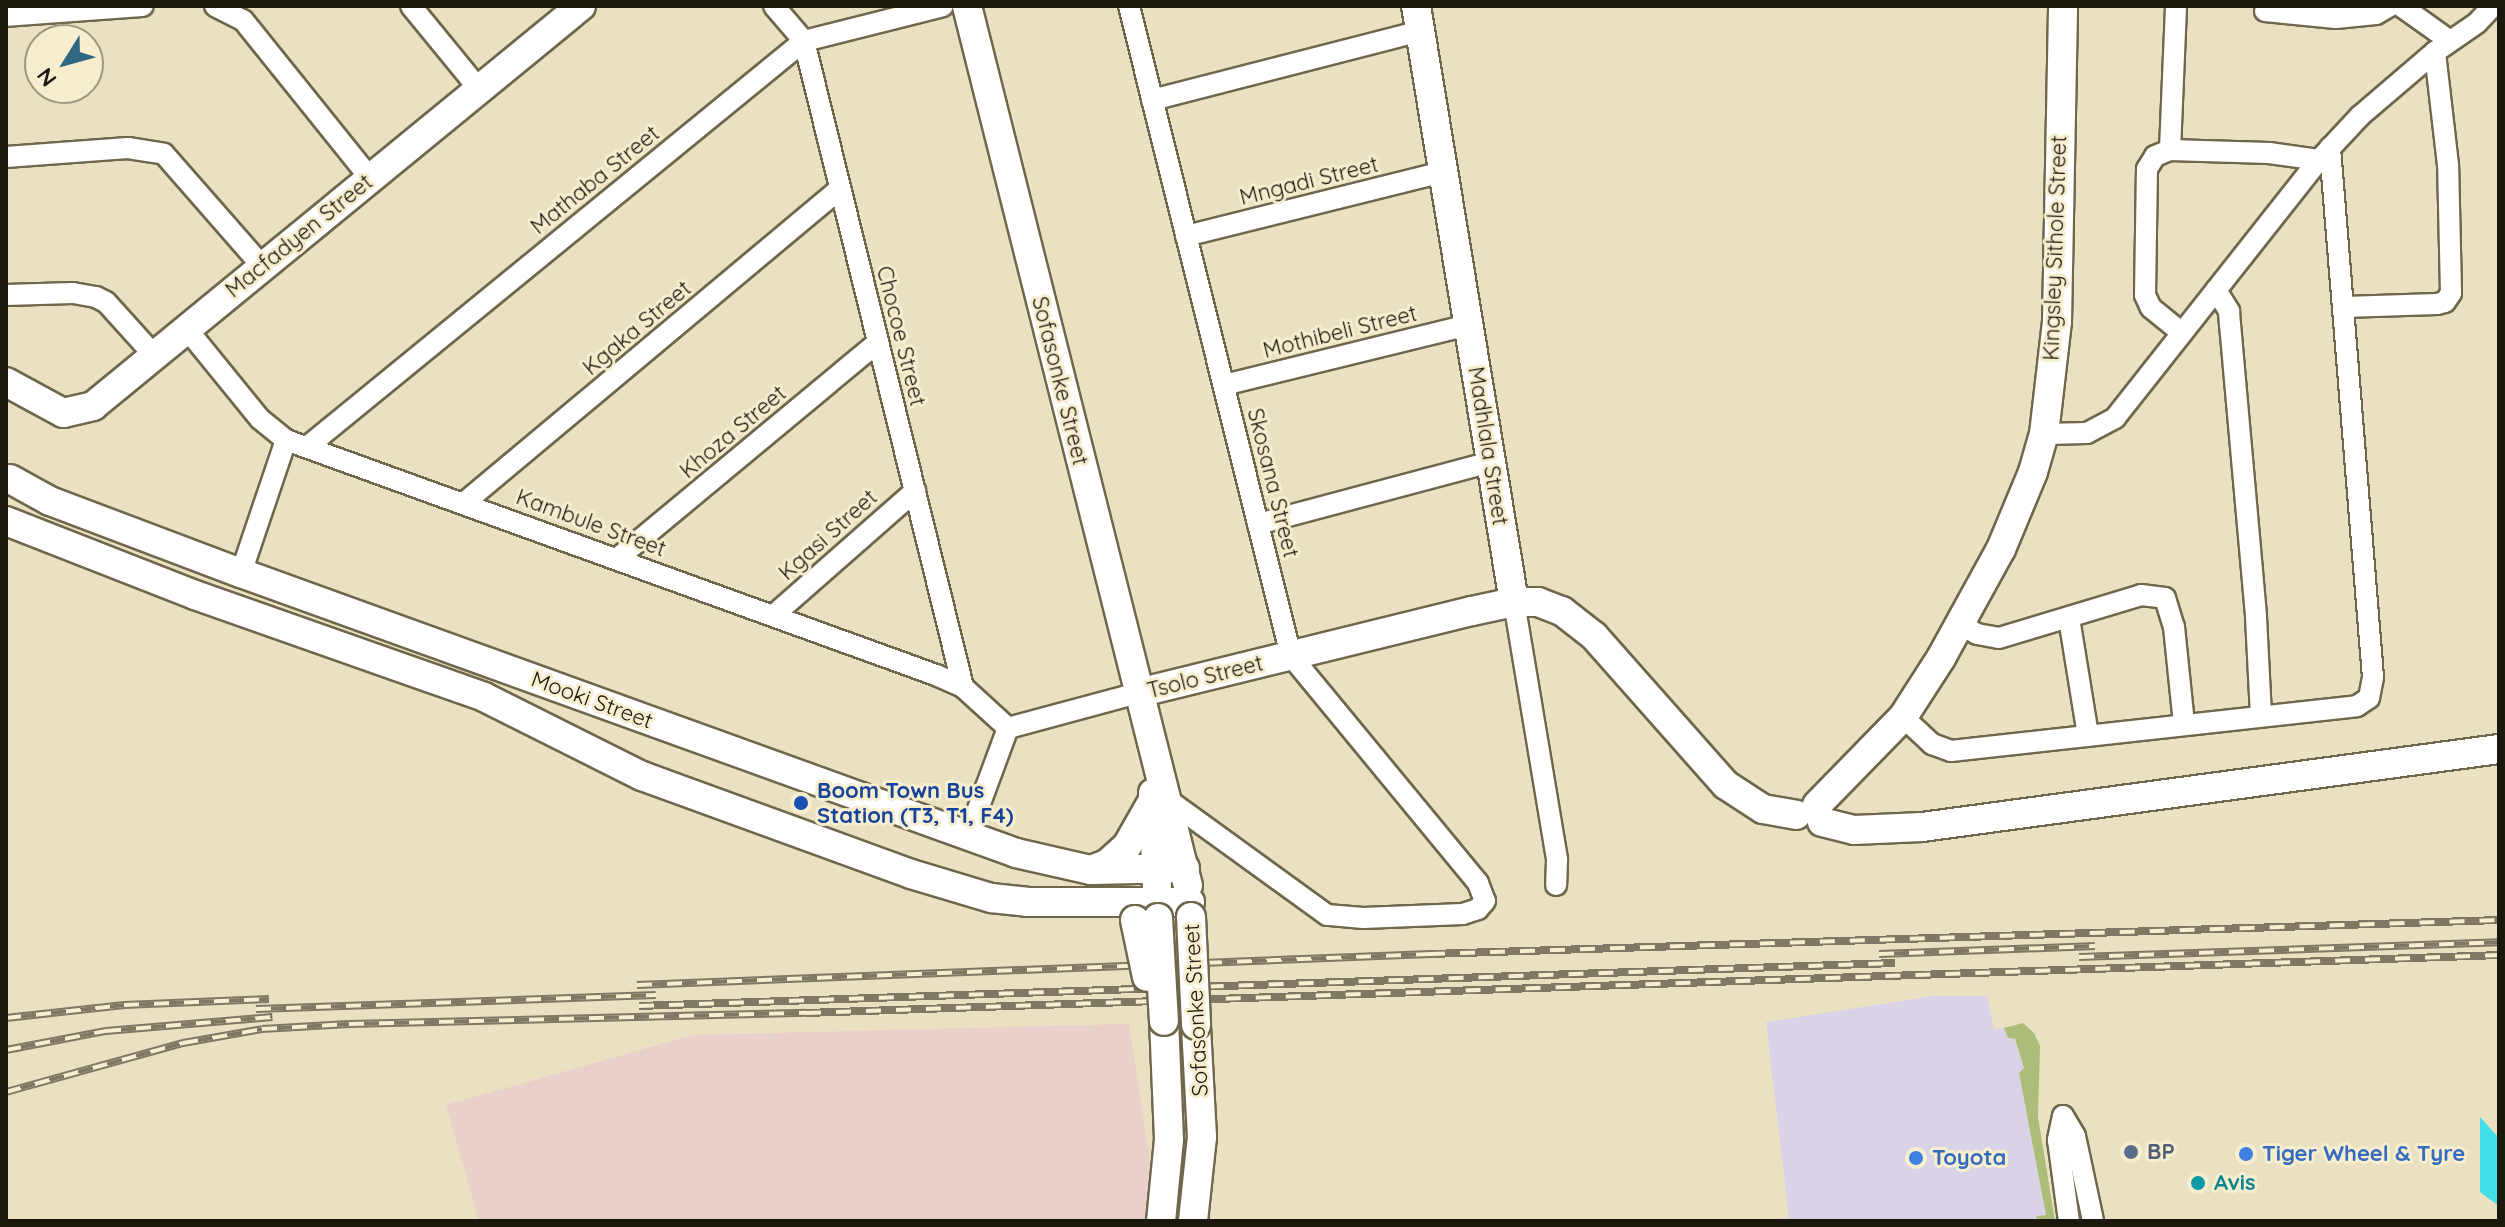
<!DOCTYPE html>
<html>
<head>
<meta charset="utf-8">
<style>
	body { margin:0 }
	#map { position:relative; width:2505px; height:1227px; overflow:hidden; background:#eae1c2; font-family:Quicksand,sans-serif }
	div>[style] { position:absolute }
	.commercial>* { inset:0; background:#dad3e8 }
	.industrial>* { inset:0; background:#ead0cb }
	.green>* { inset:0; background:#acbd7a }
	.water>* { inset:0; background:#43dee9 }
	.roads { filter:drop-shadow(2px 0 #6f674c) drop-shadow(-2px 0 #6f674c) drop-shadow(0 2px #6f674c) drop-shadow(0 -2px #6f674c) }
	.street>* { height:20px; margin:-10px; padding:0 10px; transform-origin:10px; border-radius:10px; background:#fff }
	.secondary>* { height:28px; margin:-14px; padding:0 14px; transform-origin:14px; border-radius:14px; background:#fff }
	.rail>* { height:8px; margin-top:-4px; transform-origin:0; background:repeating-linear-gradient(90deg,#f7eecf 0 15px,#7f7964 0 30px); box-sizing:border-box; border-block:2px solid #7f7964 }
	.bridges { filter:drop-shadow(2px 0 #6f674c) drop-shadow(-2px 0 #6f674c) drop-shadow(0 2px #6f674c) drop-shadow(0 -2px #6f674c) }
	.secondary-bridge>* { height:28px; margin:-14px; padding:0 14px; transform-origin:14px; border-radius:14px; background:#fff }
	.dots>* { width:22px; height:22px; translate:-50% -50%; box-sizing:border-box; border:4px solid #f7eecf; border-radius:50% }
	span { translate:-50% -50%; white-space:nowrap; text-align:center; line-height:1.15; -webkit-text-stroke:6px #f7eecf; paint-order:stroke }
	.street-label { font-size:22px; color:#1a170c }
	.transit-label { font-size:22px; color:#164399; font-weight:700 }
	.left { translate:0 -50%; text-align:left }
	.service-label { font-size:22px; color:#4e5e75; font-weight:700 }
	.shop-label { font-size:22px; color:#366cbe; font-weight:700 }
	.culture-label { font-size:22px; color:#0d838f; font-weight:700 }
	.frame { position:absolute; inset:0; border:8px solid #1a170c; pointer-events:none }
	.north { position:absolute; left:24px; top:24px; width:80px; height:80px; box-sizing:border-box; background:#f7eecf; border:2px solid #9f9881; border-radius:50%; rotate:233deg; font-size:22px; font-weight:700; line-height:32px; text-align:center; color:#1a170c }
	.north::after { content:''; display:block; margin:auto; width:28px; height:36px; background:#306882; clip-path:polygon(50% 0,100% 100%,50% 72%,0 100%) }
</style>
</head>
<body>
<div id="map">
	<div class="commercial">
		<div style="clip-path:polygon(1934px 996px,1987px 996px,1994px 1029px,2004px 1028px,2008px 1038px,2014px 1039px,2024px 1068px,2019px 1074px,2046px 1215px,2037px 1216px,2036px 1221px,1750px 1221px,1789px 1218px,1766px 1022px)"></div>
	</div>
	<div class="industrial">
		<div style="clip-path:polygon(1129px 1024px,1156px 1201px,1149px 1221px,479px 1221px,446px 1105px,693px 1035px)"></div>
	</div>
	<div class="green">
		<div style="clip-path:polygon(2023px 1023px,2034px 1033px,2040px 1046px,2038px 1117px,2055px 1221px,2036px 1221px,2037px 1216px,2046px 1215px,2019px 1073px,2024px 1068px,2015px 1039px,2008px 1038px,2004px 1028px)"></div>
	</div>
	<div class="water">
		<div style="clip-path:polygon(2480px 1117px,2499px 1138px,2499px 1206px,2480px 1192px)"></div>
	</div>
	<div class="roads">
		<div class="street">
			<div style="left:215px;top:6px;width:31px;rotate:27deg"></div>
			<div style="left:243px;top:20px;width:203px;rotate:51.2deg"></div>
			<div style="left:411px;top:6px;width:107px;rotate:50.7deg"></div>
			<div style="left:774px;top:6px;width:46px;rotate:49.4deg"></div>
			<div style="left:804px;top:41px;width:665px;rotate:76.17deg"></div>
			<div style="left:1129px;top:6px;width:670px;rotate:76.01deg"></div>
			<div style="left:1291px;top:656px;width:294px;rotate:50.5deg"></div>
			<div style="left:1478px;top:883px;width:19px;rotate:69deg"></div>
			<div style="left:1485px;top:901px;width:11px;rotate:131deg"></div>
			<div style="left:1478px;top:909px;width:16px;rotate:162deg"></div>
			<div style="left:1463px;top:914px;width:100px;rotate:177.7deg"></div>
			<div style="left:1363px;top:918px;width:36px;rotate:-175deg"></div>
			<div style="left:1327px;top:915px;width:198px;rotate:-144.1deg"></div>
			<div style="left:2401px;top:6px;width:60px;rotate:35.5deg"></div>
			<div style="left:2265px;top:11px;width:71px;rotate:5.6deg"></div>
			<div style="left:2336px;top:18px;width:40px;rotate:-5.7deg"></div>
			<div style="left:2376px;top:14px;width:16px;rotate:-30deg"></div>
			<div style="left:6px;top:16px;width:137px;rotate:-4.2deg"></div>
			<div style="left:1152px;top:100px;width:277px;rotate:-14.4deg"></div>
			<div style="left:2170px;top:150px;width:144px;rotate:-87.6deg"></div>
			<div style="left:6px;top:157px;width:122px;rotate:-4.2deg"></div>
			<div style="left:128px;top:148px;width:36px;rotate:9deg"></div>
			<div style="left:164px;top:154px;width:149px;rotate:48.8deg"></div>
			<div style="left:1186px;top:236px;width:265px;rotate:-14deg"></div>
			<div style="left:2216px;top:290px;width:25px;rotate:58deg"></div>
			<div style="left:2229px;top:311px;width:13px;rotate:86deg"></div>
			<div style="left:2230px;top:324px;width:294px;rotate:84.9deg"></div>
			<div style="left:2256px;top:617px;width:98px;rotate:87.1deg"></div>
			<div style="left:6px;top:295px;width:67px;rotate:-1.7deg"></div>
			<div style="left:73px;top:293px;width:23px;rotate:10deg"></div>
			<div style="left:96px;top:297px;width:11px;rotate:27deg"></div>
			<div style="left:106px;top:302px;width:70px;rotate:47.9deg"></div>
			<div style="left:2344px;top:307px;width:93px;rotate:-1.8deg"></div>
			<div style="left:2437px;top:304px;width:8px;rotate:-14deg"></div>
			<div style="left:2445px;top:302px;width:11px;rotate:-56deg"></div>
			<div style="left:2451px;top:293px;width:128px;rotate:-91.3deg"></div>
			<div style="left:2448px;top:165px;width:114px;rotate:-96.6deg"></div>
			<div style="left:186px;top:328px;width:117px;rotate:50.9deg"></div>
			<div style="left:260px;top:419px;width:33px;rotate:39deg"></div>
			<div style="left:286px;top:440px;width:691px;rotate:19.88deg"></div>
			<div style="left:936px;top:675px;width:30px;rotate:24deg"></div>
			<div style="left:963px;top:687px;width:61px;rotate:42.3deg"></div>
			<div style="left:2182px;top:333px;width:40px;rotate:-141deg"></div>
			<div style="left:2151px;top:308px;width:14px;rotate:-115deg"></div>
			<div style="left:2145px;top:295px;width:126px;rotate:-89.1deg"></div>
			<div style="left:2147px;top:169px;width:15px;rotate:-58deg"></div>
			<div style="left:2155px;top:156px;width:16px;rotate:-22deg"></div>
			<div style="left:2170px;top:150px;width:99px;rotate:1.7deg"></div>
			<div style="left:2269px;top:153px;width:50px;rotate:8deg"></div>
			<div style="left:1224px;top:385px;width:251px;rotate:-13.8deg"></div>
			<div style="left:2044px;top:434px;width:43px;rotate:-1.3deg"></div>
			<div style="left:2087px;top:433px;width:32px;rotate:-28deg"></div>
			<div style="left:2115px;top:418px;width:329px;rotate:-51.7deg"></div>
			<div style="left:2319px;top:160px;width:60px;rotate:-47deg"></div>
			<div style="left:2360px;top:116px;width:99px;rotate:-40.5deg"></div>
			<div style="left:2435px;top:52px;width:51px;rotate:-34.6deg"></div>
			<div style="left:2477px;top:23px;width:23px;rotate:-47deg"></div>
			<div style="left:307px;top:447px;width:642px;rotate:-39.25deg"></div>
			<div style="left:804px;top:41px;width:143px;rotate:-14.1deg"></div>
			<div style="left:464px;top:503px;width:490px;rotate:-39.9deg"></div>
			<div style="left:1258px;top:524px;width:241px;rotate:-14.9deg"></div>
			<div style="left:618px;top:558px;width:338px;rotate:-39.7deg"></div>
			<div style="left:241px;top:573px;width:140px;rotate:-71.3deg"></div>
			<div style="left:1514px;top:602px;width:262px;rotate:80.5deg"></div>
			<div style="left:1557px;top:860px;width:25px;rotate:92deg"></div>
			<div style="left:774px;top:615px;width:188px;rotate:-41.3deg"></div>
			<div style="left:2069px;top:618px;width:119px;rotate:80.8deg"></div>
			<div style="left:1962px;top:625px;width:17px;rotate:31deg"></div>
			<div style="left:1977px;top:634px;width:22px;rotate:10deg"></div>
			<div style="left:1999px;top:638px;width:148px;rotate:-16.8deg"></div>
			<div style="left:2141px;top:595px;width:24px;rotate:7deg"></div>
			<div style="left:2165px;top:598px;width:30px;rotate:73deg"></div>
			<div style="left:2174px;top:627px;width:97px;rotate:84.1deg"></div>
			<div style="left:1903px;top:717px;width:40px;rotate:43deg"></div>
			<div style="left:1932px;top:744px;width:20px;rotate:20deg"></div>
			<div style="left:1951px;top:751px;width:408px;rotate:-6.3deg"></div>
			<div style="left:2357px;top:706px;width:14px;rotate:-34deg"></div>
			<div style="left:2369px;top:698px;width:21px;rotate:-79deg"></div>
			<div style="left:2373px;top:677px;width:531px;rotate:-94.65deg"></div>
			<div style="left:968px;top:836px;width:115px;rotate:-69.7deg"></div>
			<div style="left:1008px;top:728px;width:135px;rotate:-15.1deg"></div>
			<div style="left:2063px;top:1116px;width:23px;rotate:59deg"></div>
			<div style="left:2075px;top:1136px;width:87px;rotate:78deg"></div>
			<div style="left:2063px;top:1116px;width:25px;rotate:102deg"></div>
			<div style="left:2058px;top:1140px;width:82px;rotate:82.3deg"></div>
		</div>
		<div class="secondary">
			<div style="left:967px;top:6px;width:907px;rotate:75.9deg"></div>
			<div style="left:1416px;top:6px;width:604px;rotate:80.66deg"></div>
			<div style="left:6px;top:382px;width:65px;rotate:28.5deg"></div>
			<div style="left:63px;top:413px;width:31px;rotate:-13deg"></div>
			<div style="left:93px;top:406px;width:631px;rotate:-39.34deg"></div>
			<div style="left:10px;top:479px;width:46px;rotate:28.8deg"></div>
			<div style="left:50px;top:501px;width:204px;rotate:20.7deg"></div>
			<div style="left:241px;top:573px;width:824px;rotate:19.86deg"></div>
			<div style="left:1016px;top:853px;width:77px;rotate:12.8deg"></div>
			<div style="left:1091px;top:870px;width:94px;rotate:-1.2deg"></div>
			<div style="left:6px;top:521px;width:203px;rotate:21.4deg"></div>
			<div style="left:195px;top:595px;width:306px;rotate:19.4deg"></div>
			<div style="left:484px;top:697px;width:177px;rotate:26.6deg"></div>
			<div style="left:642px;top:776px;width:286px;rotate:20deg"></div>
			<div style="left:911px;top:874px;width:84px;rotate:16.7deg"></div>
			<div style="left:991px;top:898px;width:36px;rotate:6deg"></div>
			<div style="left:1027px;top:902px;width:163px"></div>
			<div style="left:1138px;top:693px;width:344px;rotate:-13.8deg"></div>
			<div style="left:1472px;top:611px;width:43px;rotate:-12.1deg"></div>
			<div style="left:1514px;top:602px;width:24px"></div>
			<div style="left:1538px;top:602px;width:26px;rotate:21deg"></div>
			<div style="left:1562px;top:611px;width:41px;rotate:38deg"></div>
			<div style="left:1594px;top:636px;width:199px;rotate:48.5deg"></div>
			<div style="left:1726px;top:785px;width:44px;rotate:33deg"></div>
			<div style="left:1763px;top:809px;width:34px;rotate:10deg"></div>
			<div style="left:1153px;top:793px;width:94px;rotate:87.6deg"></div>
			<div style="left:1817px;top:805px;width:123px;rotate:-45.7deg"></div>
			<div style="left:1903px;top:717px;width:70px;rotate:-57.2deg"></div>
			<div style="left:1941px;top:658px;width:124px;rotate:-61.2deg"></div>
			<div style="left:2001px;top:549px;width:83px;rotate:-67.4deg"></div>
			<div style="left:2033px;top:472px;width:40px;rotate:-74deg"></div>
			<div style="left:2044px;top:434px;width:113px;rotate:-83.4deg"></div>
			<div style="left:2057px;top:322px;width:316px;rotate:-88.9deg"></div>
			<div style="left:1822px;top:822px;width:33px;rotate:14deg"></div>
			<div style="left:1854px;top:830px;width:68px;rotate:-2.5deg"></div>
			<div style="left:1922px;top:827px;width:582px;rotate:-7.7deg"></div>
			<div style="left:1091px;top:870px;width:17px;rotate:-21deg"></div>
			<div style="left:1107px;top:864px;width:27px;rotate:-42deg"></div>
			<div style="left:1127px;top:846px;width:51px;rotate:-60.4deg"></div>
			<div style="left:1161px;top:1221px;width:82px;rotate:-84.4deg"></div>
			<div style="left:1169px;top:1139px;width:118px;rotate:-92.4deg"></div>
			<div style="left:1193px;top:1221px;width:84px;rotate:-83.9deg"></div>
			<div style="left:1202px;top:1137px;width:112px;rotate:-93.1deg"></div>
		</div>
	</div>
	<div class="rail">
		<div style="left:1879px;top:954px;width:216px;rotate:-2.1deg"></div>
		<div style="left:2079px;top:957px;width:420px;rotate:-2deg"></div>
		<div style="left:637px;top:985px;width:794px;rotate:-2.24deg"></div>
		<div style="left:1430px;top:954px;width:1070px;rotate:-1.82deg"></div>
		<div style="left:639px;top:1006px;width:1257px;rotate:-1.96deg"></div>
		<div style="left:256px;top:1009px;width:400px;rotate:-2deg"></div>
		<div style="left:6px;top:1018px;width:119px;rotate:-6.3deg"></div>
		<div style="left:124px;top:1005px;width:145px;rotate:-2.4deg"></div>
		<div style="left:6px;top:1050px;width:102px;rotate:-10.8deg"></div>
		<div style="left:106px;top:1031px;width:167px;rotate:-4.8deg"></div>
		<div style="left:6px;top:1092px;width:184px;rotate:-15.5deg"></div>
		<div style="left:183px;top:1043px;width:80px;rotate:-10deg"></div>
		<div style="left:262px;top:1029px;width:87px;rotate:-3.3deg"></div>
		<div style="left:349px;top:1024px;width:457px;rotate:-1.4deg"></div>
		<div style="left:806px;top:1013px;width:1694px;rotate:-1.96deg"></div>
	</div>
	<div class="bridges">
		<div class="secondary-bridge">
			<div style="left:1191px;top:917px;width:108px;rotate:87.3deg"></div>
			<div style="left:1158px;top:918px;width:103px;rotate:86.7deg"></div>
			<div style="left:1135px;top:920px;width:58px;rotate:78.1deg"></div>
		</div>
	</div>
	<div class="dots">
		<div style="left:801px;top:803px;background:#1a4fb4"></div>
		<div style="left:2131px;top:1152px;background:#5c6f8a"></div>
		<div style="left:2246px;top:1154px;background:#3f7fe0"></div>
		<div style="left:1916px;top:1158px;background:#3f7fe0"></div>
		<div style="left:2198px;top:1183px;background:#0f9aa8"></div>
	</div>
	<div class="street-label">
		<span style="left:595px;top:180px;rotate:-39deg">Mathaba Street</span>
		<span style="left:1309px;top:181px;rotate:-14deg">Mngadi Street</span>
		<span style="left:299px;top:236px;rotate:-39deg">Macfadyen Street</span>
		<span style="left:2055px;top:248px;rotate:-88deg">Kingsley Sithole Street</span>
		<span style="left:637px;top:328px;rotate:-40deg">Kgaka Street</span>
		<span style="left:1340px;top:332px;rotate:-14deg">Mothibeli Street</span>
		<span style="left:901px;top:336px;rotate:76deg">Chocoe Street</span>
		<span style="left:1060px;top:381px;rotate:76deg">Sofasonke Street</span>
		<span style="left:733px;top:432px;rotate:-40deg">Khoza Street</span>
		<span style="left:1488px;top:446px;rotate:81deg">Madhlala Street</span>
		<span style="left:1273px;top:483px;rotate:76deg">Skosana Street</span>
		<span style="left:591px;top:523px;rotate:20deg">Kambule Street</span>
		<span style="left:828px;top:535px;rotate:-42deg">Kgasi Street</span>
		<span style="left:1205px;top:677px;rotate:-14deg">Tsolo Street</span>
		<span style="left:592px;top:700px;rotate:20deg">Mooki Street</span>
		<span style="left:1196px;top:1010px;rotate:-93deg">Sofasonke Street</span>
	</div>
	<div class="transit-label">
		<span class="left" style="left:817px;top:803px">Boom Town Bus<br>Station (T3, T1, F4)</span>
	</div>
	<div class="service-label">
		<span class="left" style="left:2147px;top:1152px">BP</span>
	</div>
	<div class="shop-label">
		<span class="left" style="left:2262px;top:1154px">Tiger Wheel &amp; Tyre</span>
		<span class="left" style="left:1932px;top:1158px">Toyota</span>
	</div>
	<div class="culture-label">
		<span class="left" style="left:2214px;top:1183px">Avis</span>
	</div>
	<div class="frame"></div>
	<div class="north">N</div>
</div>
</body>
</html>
